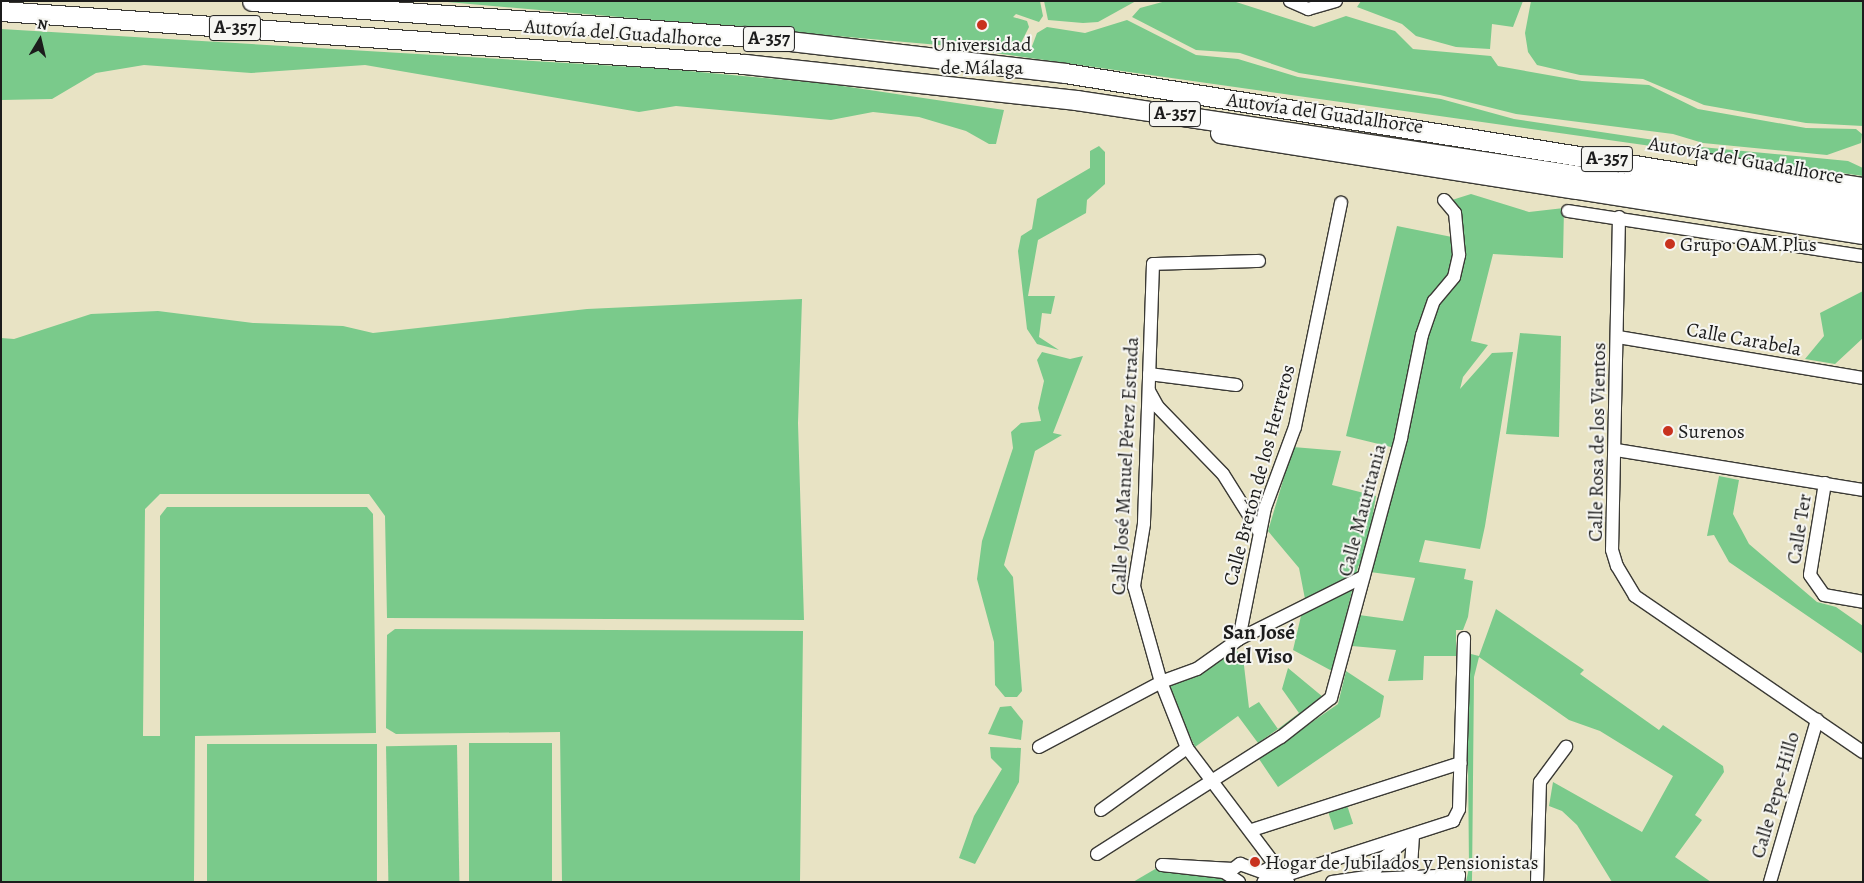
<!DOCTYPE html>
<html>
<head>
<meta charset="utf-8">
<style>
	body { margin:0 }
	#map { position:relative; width:1864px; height:883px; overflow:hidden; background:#e8e3c4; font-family:Alegreya,serif }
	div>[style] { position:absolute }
	.green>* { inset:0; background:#7aca8b; transform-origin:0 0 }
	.roads { filter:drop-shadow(1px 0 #3b3a35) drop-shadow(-1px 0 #3b3a35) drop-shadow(0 1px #3b3a35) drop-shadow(0 -1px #3b3a35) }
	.minor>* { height:12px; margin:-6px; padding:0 6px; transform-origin:6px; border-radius:6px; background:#fff }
	.highway>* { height:19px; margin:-9.5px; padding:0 9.5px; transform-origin:9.5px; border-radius:9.5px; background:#fff }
	.dots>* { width:14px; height:14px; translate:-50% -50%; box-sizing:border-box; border:2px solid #f6f6f2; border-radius:50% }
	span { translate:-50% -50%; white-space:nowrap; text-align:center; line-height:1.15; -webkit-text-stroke:4px #f6f6f2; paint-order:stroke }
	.shield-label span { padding:1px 4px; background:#f6f6f2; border:1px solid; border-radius:4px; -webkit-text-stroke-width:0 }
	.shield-label { font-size:19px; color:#1c1c1c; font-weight:700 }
	.street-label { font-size:20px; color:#1c1c1c }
	.poi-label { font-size:20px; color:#1c1c1c }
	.left { translate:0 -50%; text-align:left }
	.neighbourhood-label { font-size:21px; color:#1c1c1c; font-weight:700 }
	.frame { position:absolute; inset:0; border:2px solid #1c1c1c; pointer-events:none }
	.north { position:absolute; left:15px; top:15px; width:50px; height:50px; -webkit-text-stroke:4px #f6f6f2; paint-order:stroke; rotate:9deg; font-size:14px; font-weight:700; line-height:20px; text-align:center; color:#1c1c1c }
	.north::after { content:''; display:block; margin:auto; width:18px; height:22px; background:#1c1c1c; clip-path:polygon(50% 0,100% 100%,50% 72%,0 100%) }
</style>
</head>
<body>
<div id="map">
	<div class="green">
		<div style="clip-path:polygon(436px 1px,1040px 1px,1043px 16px,1039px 22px,1016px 14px,1013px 17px,1027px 21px,1029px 27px,1019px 47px,1031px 49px,1037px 33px,1047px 27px,1085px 33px,1127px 20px,1196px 55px,1238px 59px,1298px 77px,1441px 99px,1514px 119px,1701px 147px,1848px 161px,1863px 168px,1863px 176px,939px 45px)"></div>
		<div style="clip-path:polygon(1044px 1px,1136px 1px,1098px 22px,1083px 23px,1048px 20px)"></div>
		<div style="clip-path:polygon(1166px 1px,1233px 1px,1314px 27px,1346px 16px,1395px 31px,1413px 49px,1491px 56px,1498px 66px,1582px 81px,1649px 85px,1698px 109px,1806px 128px,1856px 129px,1862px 134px,1861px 143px,1827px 155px,1703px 143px,1673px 134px,1516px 114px,1440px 95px,1299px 73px,1240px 53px,1196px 50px,1132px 17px,1140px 8px)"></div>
		<div style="clip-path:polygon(1361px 1px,1523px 1px,1513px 27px,1492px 24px,1490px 49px,1456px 47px,1416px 36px,1402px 24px,1357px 7px)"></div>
		<div style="clip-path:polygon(1531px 1px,1863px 1px,1863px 126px,1806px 123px,1704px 105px,1643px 79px,1580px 75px,1537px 65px,1528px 52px,1525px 33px)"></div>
		<div style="clip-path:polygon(1px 29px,667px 69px,829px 84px,1004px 110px,996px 144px,989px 144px,966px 131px,919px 117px,873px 112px,831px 120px,676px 106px,639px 112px,365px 65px,251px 73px,144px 65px,96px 73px,52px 99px,1px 100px)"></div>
		<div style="clip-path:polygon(1099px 146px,1105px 152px,1105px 184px,1087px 200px,1086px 213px,1038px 240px,1028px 296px,1055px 296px,1051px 314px,1042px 313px,1039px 337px,1059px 350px,1037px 344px,1027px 329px,1018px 251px,1021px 236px,1032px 229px,1037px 199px,1090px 168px,1090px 151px)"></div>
		<div style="clip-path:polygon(1471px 194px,1529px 212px,1564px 208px,1563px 258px,1493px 254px,1471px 341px,1488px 345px,1463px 377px,1460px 389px,1492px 353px,1513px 352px,1485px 526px,1480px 549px,1425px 540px,1419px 562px,1466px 569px,1464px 579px,1473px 581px,1468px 617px,1463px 630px,1456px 630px,1456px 656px,1424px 656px,1423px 680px,1388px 681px,1396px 650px,1352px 646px,1359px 615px,1403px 621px,1415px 578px,1370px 572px,1395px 448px,1346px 436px,1397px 226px,1452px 237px,1458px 212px,1452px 200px)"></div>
		<div style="clip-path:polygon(1863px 291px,1863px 338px,1835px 364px,1805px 359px,1824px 336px,1820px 313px)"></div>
		<div style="clip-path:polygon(802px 299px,798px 423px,804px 620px,387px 618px,385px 516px,369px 494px,160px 494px,145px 509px,143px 736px,160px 736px,160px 516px,167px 507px,367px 507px,373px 514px,376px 733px,195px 736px,194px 882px,1px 882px,1px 338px,14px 339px,91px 314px,158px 311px,253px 323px,343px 326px,373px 333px,587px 309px)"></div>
		<div style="clip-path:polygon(1520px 333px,1561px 336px,1559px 437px,1506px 434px)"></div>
		<div style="clip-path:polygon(1042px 352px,1070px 359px,1083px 356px,1053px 433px,1062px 435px,1035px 451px,1004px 565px,1013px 577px,1022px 691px,1017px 697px,1005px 697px,995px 685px,994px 642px,977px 579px,982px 541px,1013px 448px,1011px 432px,1021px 423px,1041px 421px,1038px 408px,1044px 381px,1037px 360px)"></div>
		<div style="clip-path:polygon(1293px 447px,1341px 451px,1332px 485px,1376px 496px,1367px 549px,1358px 567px,1331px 676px,1332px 671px,1293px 650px,1305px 599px,1299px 568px,1268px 531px)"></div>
		<div style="clip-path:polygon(1719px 476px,1739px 480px,1733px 514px,1749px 544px,1817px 602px,1836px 607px,1863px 626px,1863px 654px,1729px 562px,1714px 535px,1707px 536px)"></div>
		<div style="clip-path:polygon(1496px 609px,1584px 670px,1580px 674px,1659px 730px,1663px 725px,1723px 766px,1724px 772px,1695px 815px,1702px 820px,1675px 857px,1711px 882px,1612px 882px,1577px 825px,1562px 811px,1549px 806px,1553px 782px,1642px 832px,1673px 776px,1600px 731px,1569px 720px,1479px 657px,1474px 677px,1472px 882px,1466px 882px,1469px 868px,1467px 653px,1479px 656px)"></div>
		<div style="clip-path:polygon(395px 629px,803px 631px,800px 882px,562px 882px,560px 732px,396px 734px,386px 728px,387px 635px)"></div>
		<div style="clip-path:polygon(1235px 649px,1243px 657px,1249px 708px,1259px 702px,1278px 729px,1299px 713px,1282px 689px,1288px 668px,1323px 697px,1281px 733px,1278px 729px,1258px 743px,1238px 716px,1195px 747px,1168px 687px)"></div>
		<div style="clip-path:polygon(1346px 671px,1384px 696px,1380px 717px,1278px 787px,1259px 759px,1338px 704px)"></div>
		<div style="clip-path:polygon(1011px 706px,1023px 721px,1021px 740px,988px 734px,1000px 707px)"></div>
		<div style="left:469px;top:743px;width:83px;height:139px"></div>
		<div style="left:207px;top:744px;width:170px;height:138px"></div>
		<div style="left:457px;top:745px;width:137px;height:71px;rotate:89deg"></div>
		<div style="clip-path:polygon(990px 747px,1021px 748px,1019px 782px,975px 864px,959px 858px,974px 816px,1002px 769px,991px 758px)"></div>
		<div style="left:1346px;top:802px;width:23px;height:20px;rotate:72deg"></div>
		<div style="clip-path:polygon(1162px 865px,1224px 872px,1239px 882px,1133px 882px)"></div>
	</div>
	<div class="roads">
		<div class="minor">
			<div style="left:1290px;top:1px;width:20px;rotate:24deg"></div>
			<div style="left:1308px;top:9px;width:29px;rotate:-16deg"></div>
			<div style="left:1568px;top:211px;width:298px;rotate:8.7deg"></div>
			<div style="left:1619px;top:217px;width:333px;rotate:91.2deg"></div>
			<div style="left:1612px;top:550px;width:17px;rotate:73deg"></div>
			<div style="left:1617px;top:566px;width:35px;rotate:59deg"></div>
			<div style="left:1635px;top:596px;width:276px;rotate:34.4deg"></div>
			<div style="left:1259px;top:261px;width:106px;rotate:178.4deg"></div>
			<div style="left:1153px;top:264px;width:260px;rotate:92deg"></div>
			<div style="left:1144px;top:524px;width:63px;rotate:99.2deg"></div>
			<div style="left:1134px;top:586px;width:100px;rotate:74.3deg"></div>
			<div style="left:1161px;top:682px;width:71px;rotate:68.5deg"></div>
			<div style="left:1187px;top:748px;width:168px;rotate:53deg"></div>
			<div style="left:1618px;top:337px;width:248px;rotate:9.5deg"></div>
			<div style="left:1149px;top:374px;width:88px;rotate:7.2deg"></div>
			<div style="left:1149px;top:391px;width:18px;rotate:61deg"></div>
			<div style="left:1158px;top:407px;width:93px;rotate:45.9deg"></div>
			<div style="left:1223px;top:474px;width:70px;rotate:57.9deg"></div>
			<div style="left:1616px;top:450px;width:250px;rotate:9.2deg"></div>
			<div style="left:1825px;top:483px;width:93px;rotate:99.3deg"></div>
			<div style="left:1810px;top:575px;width:24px;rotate:55deg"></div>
			<div style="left:1824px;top:595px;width:40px;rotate:10deg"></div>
			<div style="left:1239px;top:639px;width:134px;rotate:-78.8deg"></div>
			<div style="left:1265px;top:508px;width:86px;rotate:-69.7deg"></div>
			<div style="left:1295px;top:427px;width:229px;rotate:-78.4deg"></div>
			<div style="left:1039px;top:747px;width:138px;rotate:-28deg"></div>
			<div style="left:1161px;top:682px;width:38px;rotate:-20deg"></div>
			<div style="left:1197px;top:669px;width:52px;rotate:-35.5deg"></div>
			<div style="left:1239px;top:639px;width:139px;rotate:-26.6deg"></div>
			<div style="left:1101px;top:810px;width:106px;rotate:-35.8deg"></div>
			<div style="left:1252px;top:830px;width:219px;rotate:-17.8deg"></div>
			<div style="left:1097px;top:854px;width:218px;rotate:-32.5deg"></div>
			<div style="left:1281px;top:737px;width:63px;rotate:-38deg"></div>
			<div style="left:1331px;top:698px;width:269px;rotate:-74.9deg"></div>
			<div style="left:1401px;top:438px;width:105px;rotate:-78.5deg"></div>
			<div style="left:1422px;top:335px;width:36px;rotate:-71deg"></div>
			<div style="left:1434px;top:301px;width:31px;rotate:-50deg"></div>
			<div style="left:1454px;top:277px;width:23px;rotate:-77deg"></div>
			<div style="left:1459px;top:255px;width:42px;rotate:-95.4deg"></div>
			<div style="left:1455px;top:213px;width:17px;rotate:-130deg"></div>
			<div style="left:1286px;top:875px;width:176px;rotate:-17.9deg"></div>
			<div style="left:1453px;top:821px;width:13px;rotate:-63deg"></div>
			<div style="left:1459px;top:809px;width:171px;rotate:-88.3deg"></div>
			<div style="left:1371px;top:879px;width:88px;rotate:-2.6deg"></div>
			<div style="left:1459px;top:875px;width:7px;rotate:98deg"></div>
			<div style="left:1239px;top:882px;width:18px;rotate:-146deg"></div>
			<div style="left:1224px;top:872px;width:62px;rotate:-173.6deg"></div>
			<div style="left:1162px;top:865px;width:71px;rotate:3.2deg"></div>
			<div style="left:1233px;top:869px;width:9px;rotate:-36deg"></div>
			<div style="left:1240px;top:864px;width:23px;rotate:20deg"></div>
			<div style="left:1262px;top:872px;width:10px;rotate:-29deg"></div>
			<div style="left:1271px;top:867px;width:14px;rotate:54deg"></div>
			<div style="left:1279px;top:878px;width:16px;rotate:166deg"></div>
			<div style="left:1332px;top:882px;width:40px;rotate:-8.5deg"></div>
			<div style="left:1372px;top:876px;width:20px;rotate:-60deg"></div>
			<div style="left:1382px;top:859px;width:29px;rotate:-38deg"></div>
			<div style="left:1410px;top:882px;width:47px;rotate:-86.3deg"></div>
			<div style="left:1537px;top:882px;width:100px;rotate:-88.3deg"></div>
			<div style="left:1540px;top:782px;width:44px;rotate:-53.4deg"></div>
			<div style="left:1770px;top:882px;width:169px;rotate:-73.8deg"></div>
		</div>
		<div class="highway">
			<div style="left:252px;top:1px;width:495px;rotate:4.1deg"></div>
			<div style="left:746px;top:36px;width:321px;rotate:6.6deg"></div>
			<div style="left:1065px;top:73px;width:808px;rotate:9.18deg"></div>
			<div style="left:1px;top:11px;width:746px;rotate:4.07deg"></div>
			<div style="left:745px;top:64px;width:333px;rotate:6.2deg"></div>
			<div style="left:1076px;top:100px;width:796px;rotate:8.53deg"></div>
			<div style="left:1220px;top:133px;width:651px;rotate:8.93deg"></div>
			<div style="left:1706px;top:163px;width:159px;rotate:8.7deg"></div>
		</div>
	</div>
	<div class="dots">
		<div style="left:982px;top:25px;background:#c8321e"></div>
		<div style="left:1670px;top:244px;background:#c8321e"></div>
		<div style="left:1668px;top:431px;background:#c8321e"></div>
		<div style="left:1255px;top:862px;background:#c8321e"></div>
	</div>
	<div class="shield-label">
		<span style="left:235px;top:28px">A-357</span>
		<span style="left:769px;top:39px">A-357</span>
		<span style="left:1175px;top:114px">A-357</span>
		<span style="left:1607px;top:159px">A-357</span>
	</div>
	<div class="street-label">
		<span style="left:623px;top:33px;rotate:4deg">Autovía del Guadalhorce</span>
		<span style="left:1325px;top:113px;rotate:8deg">Autovía del Guadalhorce</span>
		<span style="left:1746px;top:160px;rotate:10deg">Autovía del Guadalhorce</span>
		<span style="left:1744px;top:339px;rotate:10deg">Calle Carabela</span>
		<span style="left:1597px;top:442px;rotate:-89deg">Calle Rosa de los Vientos</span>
		<span style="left:1125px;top:466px;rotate:-87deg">Calle José Manuel Pérez Estrada</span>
		<span style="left:1259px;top:475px;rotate:-75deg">Calle Bretón de los Herreros</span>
		<span style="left:1362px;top:510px;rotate:-75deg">Calle Mauritania</span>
		<span style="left:1799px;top:529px;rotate:-81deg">Calle Ter</span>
		<span style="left:1775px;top:795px;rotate:-74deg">Calle Pepe-Hillo</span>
	</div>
	<div class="poi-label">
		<span style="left:982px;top:56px">Universidad<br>de Málaga</span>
		<span class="left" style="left:1680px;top:244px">Grupo OAM Plus</span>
		<span class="left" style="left:1678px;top:431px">Surenos</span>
		<span class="left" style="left:1265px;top:862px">Hogar de Jubilados y Pensionistas</span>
	</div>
	<div class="neighbourhood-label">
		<span style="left:1259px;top:644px">San José<br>del Viso</span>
	</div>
	<div class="frame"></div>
	<div class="north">N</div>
</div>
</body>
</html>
